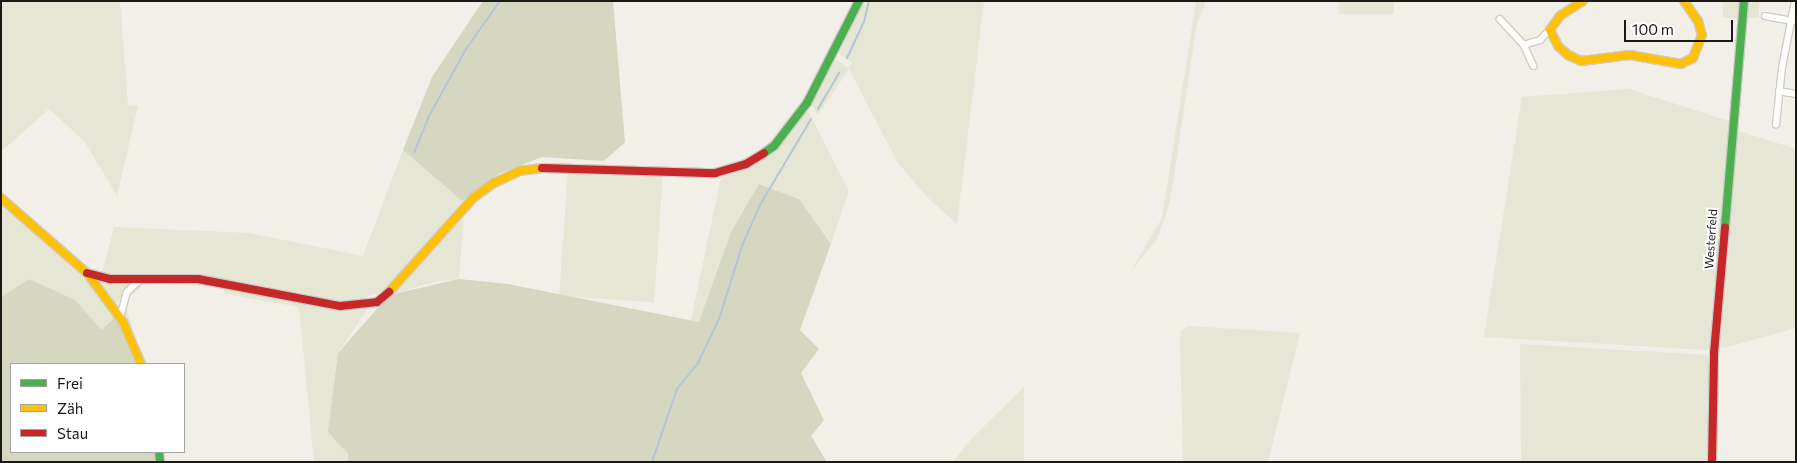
<!DOCTYPE html>
<html>
<head>
<meta charset="utf-8">
<style>
	body { margin:0 }
	#map { position:relative; width:1797px; height:463px; overflow:hidden; background:#f1efe8; font-family:Commissioner,sans-serif }
	div>[style] { position:absolute }
	.green>* { inset:0; background:#e5e6d4; transform-origin:0 0 }
	.forest>* { inset:0; background:#d6d7c0 }
	.stream>* { height:2px; margin:-1px; padding:0 1px; transform-origin:1px; border-radius:1px; background:#b3c6d8 }
	.roads { filter:drop-shadow(1px 0 #cecdc8) drop-shadow(-1px 0 #cecdc8) drop-shadow(0 1px #cecdc8) drop-shadow(0 -1px #cecdc8) }
	.street>* { height:5.5px; margin:-2.75px; padding:0 2.75px; transform-origin:2.75px; border-radius:2.75px; background:#fdfdfc }
	.fast>* { height:8px; margin:-4px; padding:0 4px; transform-origin:4px; border-radius:4px; background:#4caf50 }
	.slow>* { height:8px; margin:-4px; padding:0 4px; transform-origin:4px; border-radius:4px; background:#ffc107 }
	.jam>* { height:8px; margin:-4px; padding:0 4px; transform-origin:4px; border-radius:4px; background:#c62828 }
	span { translate:-50% -50%; white-space:nowrap; text-align:center; line-height:1.15; -webkit-text-stroke:4px #fff; paint-order:stroke }
	.street-label { font-size:12px; color:#1a1914 }
	.frame { position:absolute; inset:0; border:2px solid #1a1914; pointer-events:none }
	.legend { position:absolute; left:10px; top:363px; width:175px; height:90px; box-sizing:border-box; background:#fff; border:1px solid #a3a3a1; margin:0; padding:6px 9px; list-style:none; font-size:15px; color:#1a1914 }
	.legend li { display:flex; align-items:center; gap:10px; height:25px }
	.legend b { width:25px; border:1px solid #a3a3a1 }
	.scale { position:absolute; left:1624px; top:20px; width:109px; height:22px; box-sizing:border-box; border:2px solid #1a1914; border-top:0; padding-left:6px; font-size:15px; line-height:18px; white-space:nowrap; color:#1a1914; -webkit-text-stroke:4px #fff; paint-order:stroke }
</style>
</head>
<body>
<div id="map">
	<div class="green">
		<div style="clip-path:polygon(1px 1px,120px 1px,128px 105px,138px 106px,117px 196px,85px 142px,49px 109px,1px 152px)"></div>
		<div style="clip-path:polygon(869px 1px,984px 1px,957px 224px,927px 197px,898px 163px,849px 69px,818px 115px,810px 102px,835px 58px,848px 68px,852px 63px,839px 54px,861px 4px)"></div>
		<div style="clip-path:polygon(1196px 1px,1204px 1px,1205px 5px,1197px 23px,1170px 202px,1157px 239px,1131px 271px,1162px 218px)"></div>
		<div style="left:1394px;top:1px;width:13px;height:55px;rotate:90deg"></div>
		<div style="left:1723px;top:1px;width:36px;height:17px"></div>
		<div style="clip-path:polygon(1629px 89px,1729px 121px,1713px 346px,1707px 350px,1484px 337px,1522px 97px)"></div>
		<div style="clip-path:polygon(807px 109px,849px 191px,831px 244px,799px 199px,759px 184px,699px 322px,691px 320px,721px 177px,749px 167px)"></div>
		<div style="clip-path:polygon(1733px 129px,1796px 149px,1796px 328px,1724px 348px,1718px 346px)"></div>
		<div style="clip-path:polygon(403px 150px,462px 201px,395px 280px,380px 292px,356px 301px,331px 302px,219px 278px,102px 274px,114px 227px,249px 233px,363px 256px)"></div>
		<div style="left:568px;top:169px;width:95px;height:127px;rotate:4deg"></div>
		<div style="clip-path:polygon(475px 199px,464px 214px,459px 279px,434px 282px,389px 295px)"></div>
		<div style="clip-path:polygon(1px 202px,97px 289px,115px 317px,102px 331px,75px 300px,29px 279px,1px 297px)"></div>
		<div style="clip-path:polygon(100px 281px,130px 282px,116px 305px)"></div>
		<div style="clip-path:polygon(148px 281px,192px 281px,365px 307px,366px 311px,338px 353px,347px 462px,314px 462px,299px 307px,225px 294px,223px 289px,203px 286px,146px 283px,129px 297px,126px 307px,143px 364px,122px 310px,126px 297px,140px 283px)"></div>
		<div style="clip-path:polygon(1188px 326px,1300px 333px,1268px 462px,1183px 462px,1180px 338px,1181px 331px)"></div>
		<div style="clip-path:polygon(1520px 344px,1707px 355px,1712px 358px,1710px 462px,1521px 462px)"></div>
		<div style="clip-path:polygon(1024px 387px,1024px 462px,953px 462px,971px 439px)"></div>
	</div>
	<div class="forest">
		<div style="clip-path:polygon(483px 1px,613px 1px,625px 142px,604px 161px,542px 157px,498px 174px,462px 201px,403px 150px,432px 77px)"></div>
		<div style="clip-path:polygon(759px 184px,799px 199px,831px 244px,800px 330px,819px 349px,801px 373px,824px 420px,811px 436px,827px 462px,347px 462px,348px 454px,328px 432px,338px 353px,389px 295px,459px 279px,508px 284px,699px 322px,731px 232px)"></div>
		<div style="clip-path:polygon(29px 279px,75px 300px,102px 330px,115px 317px,127px 336px,137px 364px,11px 364px,11px 452px,154px 452px,156px 462px,1px 462px,1px 297px)"></div>
	</div>
	<div class="stream">
		<div style="left:847px;top:58px;width:40px;rotate:-65deg"></div>
		<div style="left:864px;top:22px;width:22px;rotate:-77deg"></div>
		<div style="left:818px;top:109px;width:42px;rotate:-59.7deg"></div>
		<div style="left:414px;top:153px;width:38px;rotate:-68deg"></div>
		<div style="left:428px;top:118px;width:79px;rotate:-61.2deg"></div>
		<div style="left:466px;top:49px;width:59px;rotate:-54.7deg"></div>
		<div style="left:652px;top:462px;width:77px;rotate:-71.1deg"></div>
		<div style="left:677px;top:389px;width:33px;rotate:-51deg"></div>
		<div style="left:698px;top:363px;width:49px;rotate:-64.5deg"></div>
		<div style="left:719px;top:319px;width:77px;rotate:-72.5deg"></div>
		<div style="left:742px;top:246px;width:45px;rotate:-66.3deg"></div>
		<div style="left:760px;top:205px;width:100px;rotate:-59.3deg"></div>
	</div>
	<div class="roads">
		<div class="street">
			<div style="left:1765px;top:16px;width:28px;rotate:10deg"></div>
			<div style="left:1500px;top:19px;width:35px;rotate:47deg"></div>
			<div style="left:1524px;top:45px;width:17px;rotate:-17deg"></div>
			<div style="left:1540px;top:40px;width:14px;rotate:-45deg"></div>
			<div style="left:1524px;top:45px;width:23px;rotate:65deg"></div>
			<div style="left:1779px;top:91px;width:17px;rotate:10deg"></div>
			<div style="left:1776px;top:125px;width:57px;rotate:-84deg"></div>
			<div style="left:1782px;top:68px;width:68px;rotate:-79deg"></div>
			<div style="left:120px;top:318px;width:27px;rotate:-75deg"></div>
			<div style="left:127px;top:292px;width:18px;rotate:-43deg"></div>
		</div>
		<div class="fast">
			<div style="left:764px;top:153px;width:12px;rotate:-35deg"></div>
			<div style="left:774px;top:146px;width:54px;rotate:-52.5deg"></div>
			<div style="left:807px;top:103px;width:114px;rotate:-63deg"></div>
			<div style="left:1725px;top:227px;width:227px;rotate:-85.2deg"></div>
			<div style="left:159px;top:452px;width:10px;rotate:84deg"></div>
		</div>
		<div class="slow">
			<div style="left:1583px;top:1px;width:27px;rotate:147deg"></div>
			<div style="left:1560px;top:16px;width:17px;rotate:126deg"></div>
			<div style="left:1550px;top:30px;width:18px;rotate:63deg"></div>
			<div style="left:1558px;top:46px;width:13px;rotate:42deg"></div>
			<div style="left:1568px;top:55px;width:14px;rotate:25deg"></div>
			<div style="left:1581px;top:61px;width:49px;rotate:-7deg"></div>
			<div style="left:1630px;top:55px;width:52px;rotate:10deg"></div>
			<div style="left:1681px;top:64px;width:13px;rotate:-27deg"></div>
			<div style="left:1693px;top:58px;width:25px;rotate:-69deg"></div>
			<div style="left:1702px;top:35px;width:15px;rotate:-106deg"></div>
			<div style="left:1698px;top:21px;width:24px;rotate:-125deg"></div>
			<div style="left:1px;top:198px;width:114px;rotate:41.1deg"></div>
			<div style="left:87px;top:273px;width:61px;rotate:53.7deg"></div>
			<div style="left:123px;top:322px;width:46px;rotate:66.8deg"></div>
			<div style="left:389px;top:292px;width:126px;rotate:-48.2deg"></div>
			<div style="left:473px;top:198px;width:26px;rotate:-36deg"></div>
			<div style="left:494px;top:183px;width:29px;rotate:-25deg"></div>
			<div style="left:520px;top:171px;width:22px;rotate:-8deg"></div>
		</div>
		<div class="jam">
			<div style="left:542px;top:168px;width:173px;rotate:1.7deg"></div>
			<div style="left:715px;top:173px;width:32px;rotate:-16deg"></div>
			<div style="left:746px;top:164px;width:21px;rotate:-31deg"></div>
			<div style="left:87px;top:273px;width:24px;rotate:15deg"></div>
			<div style="left:110px;top:279px;width:88px"></div>
			<div style="left:198px;top:279px;width:145px;rotate:10.8deg"></div>
			<div style="left:340px;top:306px;width:37px;rotate:-6deg"></div>
			<div style="left:377px;top:302px;width:16px;rotate:-40deg"></div>
			<div style="left:1712px;top:462px;width:109px;rotate:-88.9deg"></div>
			<div style="left:1714px;top:353px;width:126px;rotate:-85deg"></div>
		</div>
	</div>
	<div class="street-label">
		<span style="left:1711px;top:239px;rotate:-86deg">Westerfeld</span>
	</div>
	<div class="frame"></div>
	<ul class="legend">
	<li><b style="height:6px;background:#4caf50"></b>Frei</li>
	<li><b style="height:6px;background:#ffc107"></b>Zäh</li>
	<li><b style="height:6px;background:#c62828"></b>Stau</li>
	</ul>
	<div class="scale">100 m</div>
</div>
</body>
</html>
